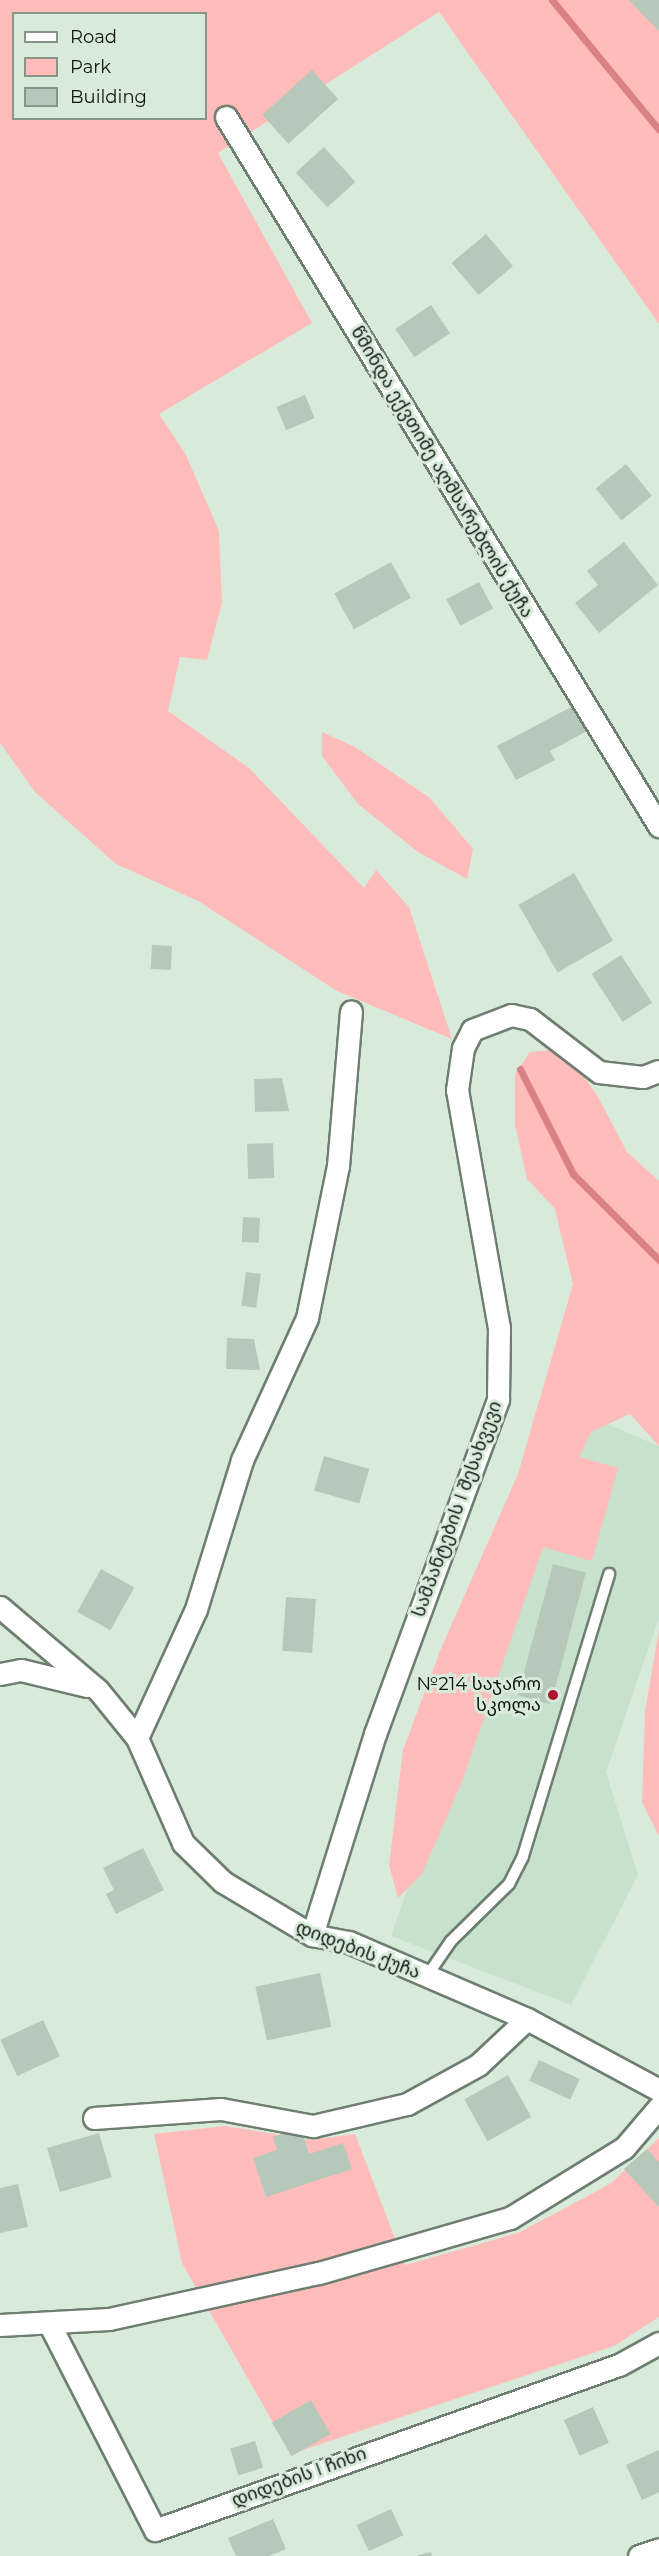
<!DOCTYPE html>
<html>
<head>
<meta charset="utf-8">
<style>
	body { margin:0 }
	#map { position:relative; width:659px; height:2556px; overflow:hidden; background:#d8ebdb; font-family:Montserrat,"Noto Sans Georgian",sans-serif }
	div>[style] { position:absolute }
	.built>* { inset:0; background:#c8e1cc }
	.green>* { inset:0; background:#ffbcbb }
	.stream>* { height:7px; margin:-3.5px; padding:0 3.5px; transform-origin:3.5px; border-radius:3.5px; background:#d98183 }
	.building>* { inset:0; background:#b6c8b9; transform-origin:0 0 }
	.roads { filter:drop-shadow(2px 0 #6e7e71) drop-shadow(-2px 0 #6e7e71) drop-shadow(0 2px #6e7e71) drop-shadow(0 -2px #6e7e71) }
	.lane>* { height:10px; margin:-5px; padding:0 5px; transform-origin:5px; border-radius:5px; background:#fff }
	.street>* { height:21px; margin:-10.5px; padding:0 10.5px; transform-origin:10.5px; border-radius:10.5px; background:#fff }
	.dots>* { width:16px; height:16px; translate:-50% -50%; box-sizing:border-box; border:3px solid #d8ebdb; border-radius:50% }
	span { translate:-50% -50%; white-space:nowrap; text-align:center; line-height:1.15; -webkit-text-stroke:6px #d8ebdb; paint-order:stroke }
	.street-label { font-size:18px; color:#0f1610 }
	.poi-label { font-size:18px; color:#0f1610 }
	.right { translate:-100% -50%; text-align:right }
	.legend { position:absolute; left:12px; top:12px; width:195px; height:108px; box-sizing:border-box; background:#d8ebdb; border:2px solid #88968a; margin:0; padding:8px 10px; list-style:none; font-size:18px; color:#0f1610 }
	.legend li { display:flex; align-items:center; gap:12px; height:30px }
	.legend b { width:30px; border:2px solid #88968a }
</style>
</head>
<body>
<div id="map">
	<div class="built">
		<div style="clip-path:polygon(598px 1420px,659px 1446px,659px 1618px,606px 1772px,638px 1875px,571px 2005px,391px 1936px,561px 1445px)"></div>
	</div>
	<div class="green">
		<div style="clip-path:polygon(evenodd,0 0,659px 0,659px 324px,439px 12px,218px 153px,312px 323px,159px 414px,186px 455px,219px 531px,222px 603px,207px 660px,180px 657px,168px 711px,249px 768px,364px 888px,376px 870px,409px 907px,452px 1039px,337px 991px,198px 901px,116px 864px,35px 792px,0 743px,0 0,14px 14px,206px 14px,206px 118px,14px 118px,14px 14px)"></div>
		<div style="clip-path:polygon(322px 732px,355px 747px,430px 798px,473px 849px,467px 879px,418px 852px,358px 804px,322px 756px)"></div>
		<div style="clip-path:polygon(564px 1049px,597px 1095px,627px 1152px,659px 1181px,659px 1446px,630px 1414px,591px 1432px,579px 1457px,618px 1468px,592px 1561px,543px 1547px,461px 1784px,422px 1874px,398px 1898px,389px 1865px,403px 1750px,440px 1651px,518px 1474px,573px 1284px,555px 1209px,527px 1179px,515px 1125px,515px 1074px,530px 1052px)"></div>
		<div style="clip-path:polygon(659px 1630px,659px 1836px,642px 1802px,645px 1711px)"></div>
		<div style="clip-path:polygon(225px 2126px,311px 2140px,355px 2134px,405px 2265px,518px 2233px,610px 2184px,659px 2138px,659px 2317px,614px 2346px,291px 2454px,182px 2263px,154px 2134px)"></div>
	</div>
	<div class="stream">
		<div style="left:552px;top:0;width:168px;rotate:50.5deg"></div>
		<div style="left:520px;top:1069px;width:118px;rotate:63.2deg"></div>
		<div style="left:573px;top:1174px;width:122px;rotate:45deg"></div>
	</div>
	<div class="building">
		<div style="clip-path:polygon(629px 0,659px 0,659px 31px)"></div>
		<div style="left:312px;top:70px;width:39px;height:67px;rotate:48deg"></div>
		<div style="left:324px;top:147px;width:47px;height:38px;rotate:48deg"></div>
		<div style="left:486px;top:234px;width:42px;height:45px;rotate:50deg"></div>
		<div style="left:431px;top:305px;width:34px;height:43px;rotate:56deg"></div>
		<div style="left:305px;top:395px;width:25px;height:31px;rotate:67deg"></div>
		<div style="left:626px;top:464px;width:41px;height:39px;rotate:51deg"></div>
		<div style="clip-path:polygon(624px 542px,658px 585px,599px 633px,575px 603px,598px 585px,587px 571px)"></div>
		<div style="left:391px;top:562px;width:41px;height:65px;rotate:61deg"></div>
		<div style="left:479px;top:582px;width:30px;height:37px;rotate:62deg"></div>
		<div style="clip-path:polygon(575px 705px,589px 730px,550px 751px,555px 760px,516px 780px,497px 746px)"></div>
		<div style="left:574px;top:873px;width:78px;height:64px;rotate:60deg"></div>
		<div style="left:152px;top:945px;width:20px;height:24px;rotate:3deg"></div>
		<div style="left:621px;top:955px;width:57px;height:35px;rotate:57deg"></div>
		<div style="clip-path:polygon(282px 1078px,289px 1111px,255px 1112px,254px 1079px)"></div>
		<div style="left:273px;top:1143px;width:35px;height:26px;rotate:88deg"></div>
		<div style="left:243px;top:1217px;width:17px;height:25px;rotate:3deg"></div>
		<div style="left:246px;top:1272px;width:15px;height:34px;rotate:8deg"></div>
		<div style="clip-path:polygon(227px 1338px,254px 1339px,260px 1370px,226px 1369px)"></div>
		<div style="left:324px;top:1456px;width:47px;height:36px;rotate:16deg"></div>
		<div style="left:553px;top:1564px;width:34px;height:136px;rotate:15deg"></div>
		<div style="left:101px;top:1569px;width:38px;height:49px;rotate:29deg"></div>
		<div style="left:286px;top:1597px;width:30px;height:54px;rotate:4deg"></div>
		<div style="clip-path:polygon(143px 1848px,164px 1890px,116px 1914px,106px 1894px,114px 1890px,103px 1868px)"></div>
		<div style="left:320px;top:1973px;width:55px;height:66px;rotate:78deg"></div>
		<div style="left:43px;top:2020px;width:40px;height:47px;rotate:65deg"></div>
		<div style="left:539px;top:2060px;width:45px;height:23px;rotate:25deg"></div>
		<div style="left:508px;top:2075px;width:48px;height:50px;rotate:61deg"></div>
		<div style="clip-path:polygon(301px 2128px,309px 2154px,343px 2143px,352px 2169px,266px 2197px,253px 2158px,277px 2150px,273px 2137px)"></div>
		<div style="left:99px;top:2133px;width:46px;height:54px;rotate:74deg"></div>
		<div style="clip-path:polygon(647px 2149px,659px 2162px,659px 2207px,624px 2169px)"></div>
		<div style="clip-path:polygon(18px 2184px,28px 2227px,0 2233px,0 2188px)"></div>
		<div style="left:311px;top:2400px;width:39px;height:45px;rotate:60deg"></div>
		<div style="left:593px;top:2407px;width:39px;height:32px;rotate:66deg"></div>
		<div style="left:255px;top:2441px;width:28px;height:26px;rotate:73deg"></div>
		<div style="clip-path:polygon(659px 2450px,659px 2492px,642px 2500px,626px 2465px)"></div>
		<div style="left:391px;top:2509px;width:29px;height:38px;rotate:65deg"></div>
		<div style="clip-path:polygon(273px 2519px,286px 2549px,269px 2556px,236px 2556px,228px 2538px)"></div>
		<div style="clip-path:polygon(431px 2552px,432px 2556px,418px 2556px,418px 2555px)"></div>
	</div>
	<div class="roads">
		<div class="lane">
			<div style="left:427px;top:1976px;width:42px;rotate:-55.6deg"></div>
			<div style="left:451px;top:1941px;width:81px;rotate:-44.5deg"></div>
			<div style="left:509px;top:1884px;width:31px;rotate:-63deg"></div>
			<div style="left:523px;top:1856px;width:295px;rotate:-73deg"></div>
		</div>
		<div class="street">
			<div style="left:226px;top:117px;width:831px;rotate:58.59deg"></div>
			<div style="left:0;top:1607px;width:128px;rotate:40.3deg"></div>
			<div style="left:98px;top:1690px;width:62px;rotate:50.9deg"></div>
			<div style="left:137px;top:1738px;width:115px;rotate:66.3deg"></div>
			<div style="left:183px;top:1843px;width:56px;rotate:44.3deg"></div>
			<div style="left:223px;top:1882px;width:104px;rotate:30.8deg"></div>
			<div style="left:312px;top:1935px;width:38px;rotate:11deg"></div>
			<div style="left:349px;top:1942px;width:194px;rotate:23.4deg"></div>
			<div style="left:527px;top:2019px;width:150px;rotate:28.3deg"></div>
			<div style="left:0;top:1674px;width:21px;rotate:-11deg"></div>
			<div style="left:21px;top:1670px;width:68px;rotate:13.6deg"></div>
			<div style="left:137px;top:1738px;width:142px;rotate:-65.4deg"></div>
			<div style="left:196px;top:1609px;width:156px;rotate:-72.8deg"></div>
			<div style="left:242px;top:1460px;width:156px;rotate:-65.4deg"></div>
			<div style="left:307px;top:1318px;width:155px;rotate:-78.5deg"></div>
			<div style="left:338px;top:1166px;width:155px;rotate:-85.2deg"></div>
			<div style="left:312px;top:1935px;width:211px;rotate:-72.6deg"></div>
			<div style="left:375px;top:1734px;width:357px;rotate:-69.8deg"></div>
			<div style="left:498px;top:1399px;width:71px;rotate:-89.2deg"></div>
			<div style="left:499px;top:1328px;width:242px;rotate:-100deg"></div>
			<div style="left:457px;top:1090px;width:42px;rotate:-81.9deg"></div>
			<div style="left:463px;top:1048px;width:20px;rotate:-63deg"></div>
			<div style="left:472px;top:1030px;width:42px;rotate:-21deg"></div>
			<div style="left:511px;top:1015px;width:19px;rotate:12deg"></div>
			<div style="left:530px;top:1019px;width:87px;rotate:37.5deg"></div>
			<div style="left:599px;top:1072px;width:44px;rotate:6.5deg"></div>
			<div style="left:643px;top:1077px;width:17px;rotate:-21deg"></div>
			<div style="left:94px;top:2118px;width:127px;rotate:-4.1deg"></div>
			<div style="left:221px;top:2109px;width:94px;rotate:10.5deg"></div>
			<div style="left:313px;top:2126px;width:97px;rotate:-13.2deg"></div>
			<div style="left:407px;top:2104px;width:81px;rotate:-28.8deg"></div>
			<div style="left:478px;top:2065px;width:67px;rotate:-43.2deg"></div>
			<div style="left:0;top:2325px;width:109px;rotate:-3.2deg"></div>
			<div style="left:109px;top:2319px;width:215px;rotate:-12.4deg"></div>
			<div style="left:319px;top:2273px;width:199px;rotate:-16.1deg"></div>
			<div style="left:510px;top:2218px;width:134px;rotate:-31.6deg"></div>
			<div style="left:624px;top:2148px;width:54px;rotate:-49.5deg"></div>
			<div style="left:50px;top:2325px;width:230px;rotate:62.9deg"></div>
			<div style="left:155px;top:2530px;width:492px;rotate:-19.6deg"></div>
			<div style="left:619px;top:2365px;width:46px;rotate:-28.8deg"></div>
			<div style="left:639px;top:2556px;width:21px;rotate:-19deg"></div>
		</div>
	</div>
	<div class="dots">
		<div style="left:553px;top:1695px;background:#ab1531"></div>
	</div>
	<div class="street-label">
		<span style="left:442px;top:472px;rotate:59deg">წმინდა ექვთიმე აღმსარებლის ქუჩა</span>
		<span style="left:457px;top:1509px;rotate:-70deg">სამპანტების I შესახვევი</span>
		<span style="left:358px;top:1950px;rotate:21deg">დიდების ქუჩა</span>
		<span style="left:299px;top:2477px;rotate:-20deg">დიდების I ჩიხი</span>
	</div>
	<div class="poi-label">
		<span class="right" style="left:541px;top:1695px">№214 საჯარო<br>სკოლა</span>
	</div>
	<ul class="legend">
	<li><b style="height:8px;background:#fff"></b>Road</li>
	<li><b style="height:16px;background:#ffbcbb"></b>Park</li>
	<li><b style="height:16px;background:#b6c8b9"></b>Building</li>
	</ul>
</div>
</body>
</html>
